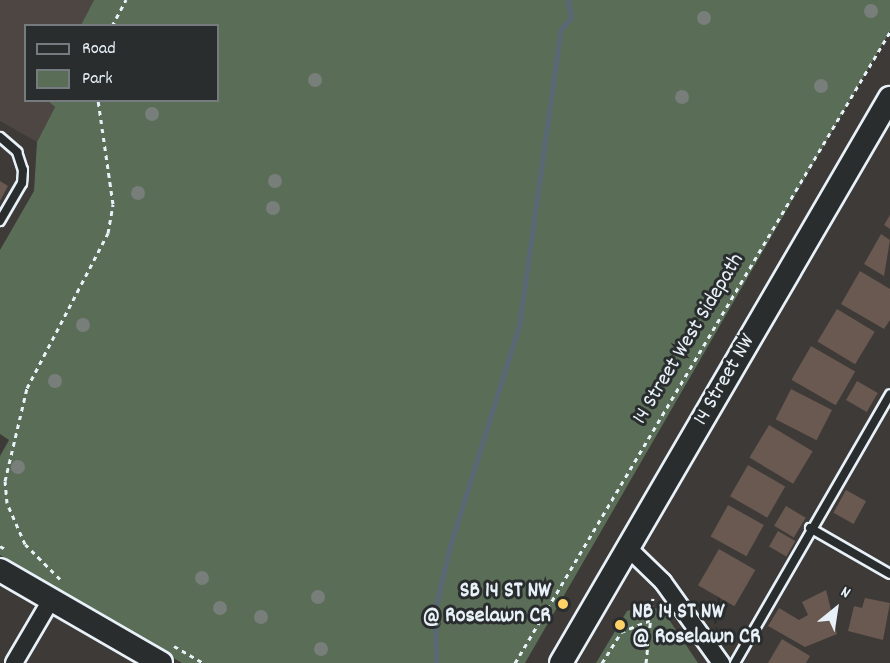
<!DOCTYPE html>
<html>
<head>
<meta charset="utf-8">
<style>
	body { margin:0 }
	#map { position:relative; width:890px; height:663px; overflow:hidden; background:#3d3a38; font-family:Dekko,sans-serif }
	div>[style] { position:absolute }
	.built>* { inset:0; background:#4d4643 }
	.green>* { inset:0; background:#5a6d57 }
	.stream>* { height:5px; margin:-2.5px; padding:0 2.5px; transform-origin:2.5px; border-radius:2.5px; background:#596875 }
	.building>* { inset:0; background:#695950; transform-origin:0 0 }
	.path>* { height:3px; margin-top:-1.5px; transform-origin:0; background:repeating-linear-gradient(90deg,#e8f1f8 0 4.5px,transparent 0 9px) }
	.roads { filter:drop-shadow(2px 0 #e8f1f8) drop-shadow(-2px 0 #e8f1f8) drop-shadow(0 2px #e8f1f8) drop-shadow(0 -2px #e8f1f8) }
	.lane>* { height:8px; margin:-4px; padding:0 4px; transform-origin:4px; border-radius:4px; background:#2a2d2e }
	.street>* { height:16px; margin:-8px; padding:0 8px; transform-origin:8px; border-radius:8px; background:#2a2d2e }
	.secondary>* { height:22px; margin:-11px; padding:0 11px; transform-origin:11px; border-radius:11px; background:#2a2d2e }
	.trees>* { width:14px; height:14px; margin:-7px; border-radius:50%; background:#787e7a }
	.dots>* { width:16px; height:16px; translate:-50% -50%; box-sizing:border-box; border:3px solid #2a2d2e; border-radius:50% }
	span { translate:-50% -50%; white-space:nowrap; text-align:center; line-height:1.15; -webkit-text-stroke:6px #2a2d2e; paint-order:stroke }
	.street-label { font-size:22px; color:#e8f1f8 }
	.poi-label { font-size:22px; color:#e8f1f8; font-weight:700 }
	.right { translate:-100% -50%; text-align:right }
	.left { translate:0 -50%; text-align:left }
	.legend { position:absolute; left:24px; top:24px; width:195px; height:78px; box-sizing:border-box; background:#2a2d2e; border:2px solid #767b7f; margin:0; padding:8px 10px; list-style:none; font-size:18px; color:#e8f1f8 }
	.legend li { display:flex; align-items:center; gap:12px; height:30px }
	.legend b { width:30px; border:2px solid #767b7f }
	.north { position:absolute; left:806px; top:579px; width:60px; height:60px; -webkit-text-stroke:4px #2a2d2e; paint-order:stroke; rotate:30deg; font-size:16px; font-weight:700; line-height:24px; text-align:center; color:#e8f1f8 }
	.north::after { content:''; display:block; margin:auto; width:21px; height:27px; background:#e8f1f8; clip-path:polygon(50% 0,100% 100%,50% 72%,0 100%) }
</style>
</head>
<body>
<div id="map">
	<div class="built">
		<div style="clip-path:polygon(0 0,94px 0,81px 25px,26px 26px,26px 100px,48px 101px,55px 107px,37px 142px,0 121px)"></div>
	</div>
	<div class="green">
		<div style="clip-path:polygon(94px 0,890px 0,890px 31px,525px 663px,182px 663px,0 555px,0 456px,9px 440px,0 434px,0 250px,34px 191px,37px 142px,55px 107px,48px 101px,218px 100px,218px 26px,81px 25px)"></div>
		<div style="clip-path:polygon(640px 607px,662px 609px,698px 663px,596px 663px,627px 611px)"></div>
	</div>
	<div class="stream">
		<div style="left:436px;top:663px;width:54px;rotate:-91.1deg"></div>
		<div style="left:435px;top:609px;width:65px;rotate:-76.6deg"></div>
		<div style="left:450px;top:546px;width:231px;rotate:-72.6deg"></div>
		<div style="left:519px;top:326px;width:300px;rotate:-82deg"></div>
		<div style="left:561px;top:29px;width:15px;rotate:-48deg"></div>
		<div style="left:571px;top:18px;width:18px;rotate:-99deg"></div>
	</div>
	<div class="building">
		<div style="clip-path:polygon(0 181px,8px 186px,0 201px)"></div>
		<div style="clip-path:polygon(890px 215px,890px 229px,884px 225px)"></div>
		<div style="clip-path:polygon(881px 234px,890px 240px,884px 276px,864px 264px)"></div>
		<div style="clip-path:polygon(860px 271px,890px 289px,890px 320px,884px 329px,841px 304px)"></div>
		<div style="left:837px;top:309px;width:44px;height:38px;rotate:31deg"></div>
		<div style="left:811px;top:346px;width:51px;height:39px;rotate:30deg"></div>
		<div style="left:857px;top:381px;width:24px;height:22px;rotate:30deg"></div>
		<div style="left:791px;top:389px;width:46px;height:34px;rotate:27deg"></div>
		<div style="left:769px;top:425px;width:51px;height:38px;rotate:31deg"></div>
		<div style="left:748px;top:465px;width:43px;height:36px;rotate:30deg"></div>
		<div style="left:846px;top:490px;width:23px;height:26px;rotate:29deg"></div>
		<div style="left:728px;top:505px;width:41px;height:36px;rotate:29deg"></div>
		<div style="left:786px;top:506px;width:23px;height:23px;rotate:31deg"></div>
		<div style="left:778px;top:531px;width:20px;height:18px;rotate:30deg"></div>
		<div style="left:719px;top:549px;width:42px;height:42px;rotate:30deg"></div>
		<div style="clip-path:polygon(826px 590px,837px 634px,805px 647px,768px 626px,779px 608px,799px 620px,808px 615px,802px 602px)"></div>
		<div style="clip-path:polygon(865px 598px,890px 603px,883px 640px,848px 631px,854px 606px,862px 608px)"></div>
		<div style="clip-path:polygon(782px 639px,810px 656px,806px 663px,768px 663px)"></div>
	</div>
	<div class="path">
		<div style="left:112px;top:26px;width:30px;rotate:-62deg"></div>
		<div style="left:0;top:546px;width:8px;rotate:30deg"></div>
		<div style="left:60px;top:579px;width:49px;rotate:-135deg"></div>
		<div style="left:25px;top:544px;width:45px;rotate:-113.7deg"></div>
		<div style="left:7px;top:503px;width:22px;rotate:-95deg"></div>
		<div style="left:5px;top:481px;width:96px;rotate:-76.7deg"></div>
		<div style="left:27px;top:388px;width:175px;rotate:-62.4deg"></div>
		<div style="left:108px;top:233px;width:29px;rotate:-80deg"></div>
		<div style="left:113px;top:204px;width:105px;rotate:-98.2deg"></div>
		<div style="left:174px;top:646px;width:34px;rotate:30deg"></div>
		<div style="left:515px;top:663px;width:734px;rotate:-59.28deg"></div>
		<div style="left:602px;top:663px;width:36px;rotate:-58deg"></div>
		<div style="left:621px;top:632px;width:31px;rotate:-22deg"></div>
		<div style="left:646px;top:663px;width:65px;rotate:-83.9deg"></div>
	</div>
	<div class="roads">
		<div class="lane">
			<div style="left:0;top:137px;width:23px;rotate:41deg"></div>
			<div style="left:17px;top:152px;width:19px;rotate:72deg"></div>
			<div style="left:23px;top:170px;width:13px;rotate:94deg"></div>
			<div style="left:22px;top:183px;width:44px;rotate:120.1deg"></div>
			<div style="left:810px;top:528px;width:92px;rotate:29.9deg"></div>
			<div style="left:735px;top:663px;width:310px;rotate:-60deg"></div>
		</div>
		<div class="street">
			<div style="left:627px;top:547px;width:50px;rotate:44.2deg"></div>
			<div style="left:663px;top:582px;width:100px;rotate:54.4deg"></div>
			<div style="left:14px;top:663px;width:73px;rotate:-59.6deg"></div>
		</div>
		<div class="secondary">
			<div style="left:0;top:570px;width:186px;rotate:30deg"></div>
			<div style="left:561px;top:663px;width:654px;rotate:-59.79deg"></div>
		</div>
	</div>
	<div class="trees">
		<div style="left:871px;top:11px"></div>
		<div style="left:704px;top:18px"></div>
		<div style="left:315px;top:80px"></div>
		<div style="left:821px;top:86px"></div>
		<div style="left:682px;top:97px"></div>
		<div style="left:152px;top:114px"></div>
		<div style="left:275px;top:181px"></div>
		<div style="left:138px;top:193px"></div>
		<div style="left:273px;top:208px"></div>
		<div style="left:83px;top:325px"></div>
		<div style="left:55px;top:381px"></div>
		<div style="left:18px;top:467px"></div>
		<div style="left:202px;top:578px"></div>
		<div style="left:318px;top:597px"></div>
		<div style="left:220px;top:608px"></div>
		<div style="left:261px;top:617px"></div>
		<div style="left:321px;top:649px"></div>
	</div>
	<div class="dots">
		<div style="left:563px;top:604px;background:#ffd166"></div>
		<div style="left:620px;top:625px;background:#ffd166"></div>
	</div>
	<div class="street-label">
		<span style="left:689px;top:339px;rotate:-59deg">14 Street West Sidepath</span>
		<span style="left:725px;top:380px;rotate:-60deg">14 Street NW</span>
	</div>
	<div class="poi-label">
		<span class="right" style="left:551px;top:604px">SB 14 ST NW<br>@ Roselawn CR</span>
		<span class="left" style="left:632px;top:625px">NB 14 ST NW<br>@ Roselawn CR</span>
	</div>
	<ul class="legend">
	<li><b style="height:8px;background:#2a2d2e"></b>Road</li>
	<li><b style="height:16px;background:#5a6d57"></b>Park</li>
	</ul>
	<div class="north">N</div>
</div>
</body>
</html>
